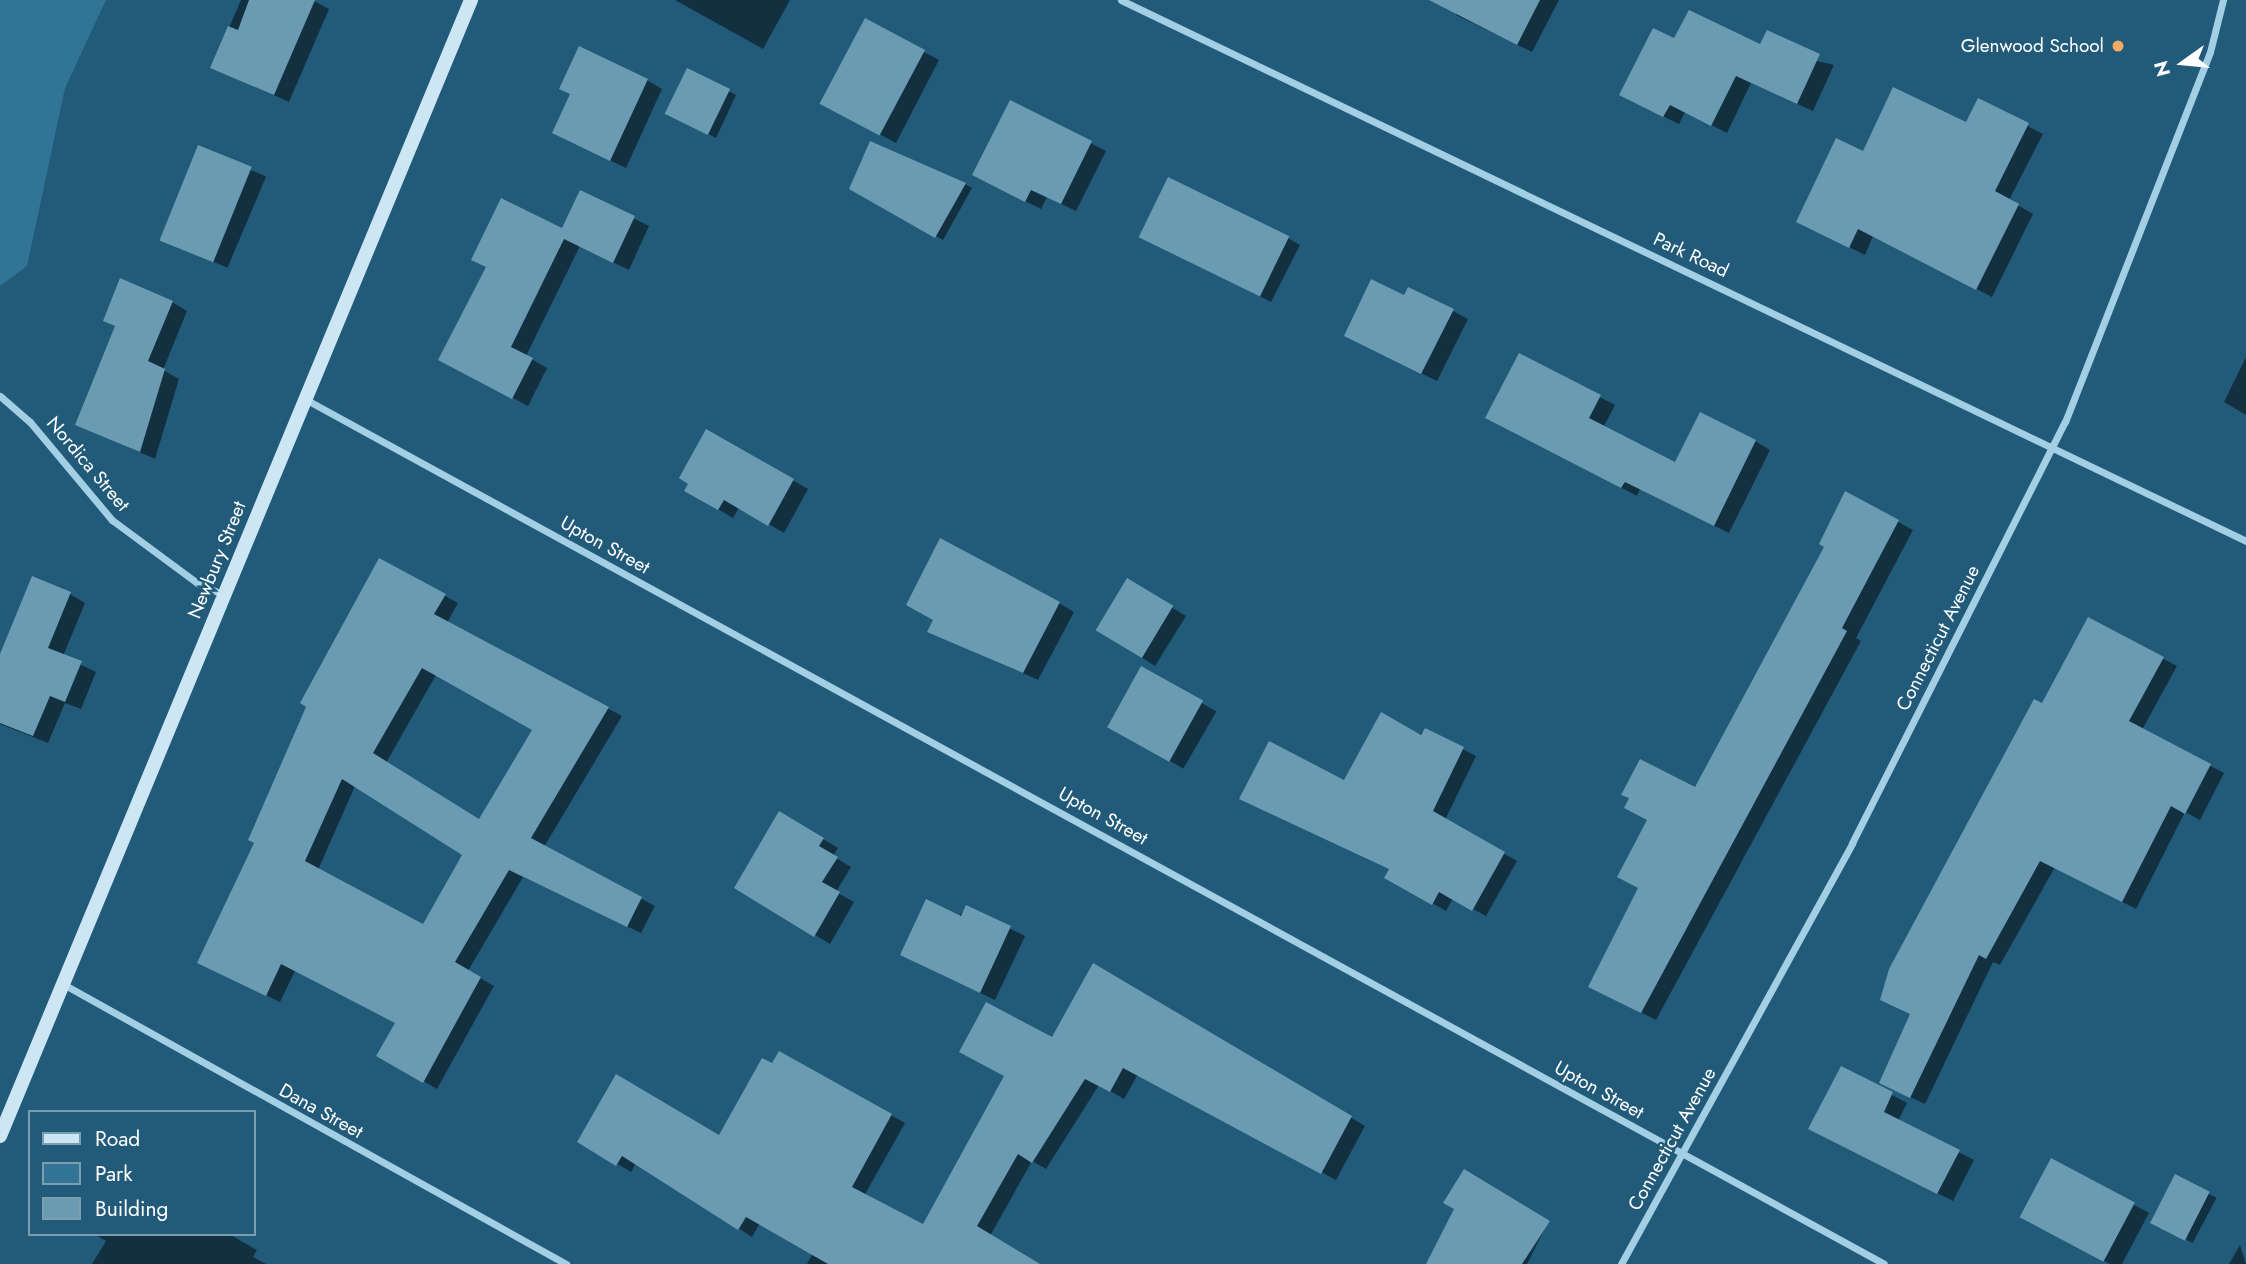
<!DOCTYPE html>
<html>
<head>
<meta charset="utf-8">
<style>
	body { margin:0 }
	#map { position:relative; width:2246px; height:1264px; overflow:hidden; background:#225b79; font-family:Jost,sans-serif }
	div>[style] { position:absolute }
	.green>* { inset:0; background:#327495 }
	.shadow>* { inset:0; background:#0007; transform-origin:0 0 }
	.building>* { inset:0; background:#6b9bb3; transform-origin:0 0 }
	.street>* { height:7px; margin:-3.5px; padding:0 3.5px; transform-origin:3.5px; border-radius:3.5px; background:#a3cfe5 }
	.secondary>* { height:14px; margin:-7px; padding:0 7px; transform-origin:7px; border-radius:7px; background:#cde6f4 }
	.dots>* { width:19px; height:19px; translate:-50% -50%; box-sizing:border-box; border:4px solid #225b79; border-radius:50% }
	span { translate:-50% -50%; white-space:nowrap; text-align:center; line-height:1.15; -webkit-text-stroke:5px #225b79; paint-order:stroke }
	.poi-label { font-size:19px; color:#fff }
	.right { translate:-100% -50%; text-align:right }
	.street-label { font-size:19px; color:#fff }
	.legend { position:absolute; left:28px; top:1110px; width:228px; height:126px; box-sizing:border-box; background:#225b79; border:2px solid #7a9daf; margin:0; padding:9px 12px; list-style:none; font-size:21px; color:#fff }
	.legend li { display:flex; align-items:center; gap:14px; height:35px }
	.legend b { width:35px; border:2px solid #7a9daf }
	.north { position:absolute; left:2148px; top:28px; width:70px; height:70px; -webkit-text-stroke:5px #225b79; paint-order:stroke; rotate:255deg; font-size:19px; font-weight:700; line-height:28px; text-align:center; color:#fff }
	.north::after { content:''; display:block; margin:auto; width:24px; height:32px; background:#fff; clip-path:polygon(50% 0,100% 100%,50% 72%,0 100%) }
</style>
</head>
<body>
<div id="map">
	<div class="green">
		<div style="clip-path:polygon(0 0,106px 0,65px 88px,27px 266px,0 286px)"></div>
	</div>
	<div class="shadow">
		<div style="clip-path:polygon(241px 0,312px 0,329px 9px,289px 102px,212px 67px)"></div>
		<div style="clip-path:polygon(675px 0,790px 0,763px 49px)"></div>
		<div style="clip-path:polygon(1463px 0,1559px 0,1532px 52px,1456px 15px)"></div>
		<div style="clip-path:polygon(866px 21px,939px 60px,896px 143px,838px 112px)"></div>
		<div style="clip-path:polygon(1675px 41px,1761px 47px,1834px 65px,1813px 111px,1751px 83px,1727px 133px,1685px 112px,1679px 124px,1636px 103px)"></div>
		<div style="clip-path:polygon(688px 70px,736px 95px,716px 138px,675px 117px)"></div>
		<div style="clip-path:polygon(647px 80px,662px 89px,626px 168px,569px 141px)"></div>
		<div style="clip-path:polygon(1979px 101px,2043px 134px,2009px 200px,2033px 214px,1992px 297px,1873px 236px,1865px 255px,1813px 229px,1864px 154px,1966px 124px)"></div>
		<div style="clip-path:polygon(1011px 103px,1106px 151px,1076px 211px,1047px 197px,1041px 209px,989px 183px)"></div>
		<div style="left:199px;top:148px;width:73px;height:99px;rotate:23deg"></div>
		<div style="clip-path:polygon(965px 184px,972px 188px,943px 240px,895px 213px)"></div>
		<div style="clip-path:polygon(581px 192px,649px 226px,629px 270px,580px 246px,526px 356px,547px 368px,528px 406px,455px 368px,563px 230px)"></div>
		<div style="clip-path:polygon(1288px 238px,1300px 245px,1271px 302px,1154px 243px)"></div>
		<div style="clip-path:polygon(172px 302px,187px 311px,163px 370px,179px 379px,155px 459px,77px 424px,117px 327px,105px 321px)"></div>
		<div style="clip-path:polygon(1453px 311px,1468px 319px,1437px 381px,1361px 344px)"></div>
		<div style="clip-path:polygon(1520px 356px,1615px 405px,1603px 428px,1676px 465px,1755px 441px,1770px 450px,1729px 533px,1640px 489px,1637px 496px,1502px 425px)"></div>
		<div style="clip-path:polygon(2246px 357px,2246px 415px,2224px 402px)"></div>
		<div style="clip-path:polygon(707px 431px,808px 489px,784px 533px,739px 507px,733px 518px,686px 490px)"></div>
		<div style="clip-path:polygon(1845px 493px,1913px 530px,1856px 638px,1861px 641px,1656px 1020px,1605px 994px,1696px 790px,1826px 546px)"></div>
		<div style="clip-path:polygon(evenodd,380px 560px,458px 603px,447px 623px,622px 716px,544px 847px,655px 906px,641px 933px,523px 877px,468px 971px,494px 986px,437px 1089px,379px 1055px,397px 1023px,295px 971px,280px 1002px,213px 970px,256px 843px,380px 560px,436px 675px,534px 729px,480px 821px,386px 763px,436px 675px,380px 560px,355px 786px,464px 855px,424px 926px,318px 870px,355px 786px)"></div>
		<div style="clip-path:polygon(1127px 580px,1186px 616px,1155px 666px,1141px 657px)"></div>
		<div style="clip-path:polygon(70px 594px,85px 603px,63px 656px,96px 672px,81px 709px,65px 703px,48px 743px,0 724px,0 659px)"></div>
		<div style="clip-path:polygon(1059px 603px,1074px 612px,1038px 680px,929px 631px)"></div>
		<div style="clip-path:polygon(2089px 619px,2177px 666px,2142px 730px,2224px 773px,2200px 820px,2185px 812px,2136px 909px,2055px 867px,2000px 965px,1993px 962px,1925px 1104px,1895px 1090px,2043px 705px)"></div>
		<div style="left:1141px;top:668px;width:87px;height:66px;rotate:30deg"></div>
		<div style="clip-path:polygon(1426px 730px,1476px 756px,1445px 820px,1517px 861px,1486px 916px,1453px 898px,1446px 911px,1386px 877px,1391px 869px,1345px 782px)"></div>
		<div style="clip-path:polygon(780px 813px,838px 848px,833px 856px,851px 867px,836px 892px,854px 902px,830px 944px,736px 887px)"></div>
		<div style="clip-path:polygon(967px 907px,1025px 936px,995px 1000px,917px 963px)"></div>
		<div style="clip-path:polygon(1094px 965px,1365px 1126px,1336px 1180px,1138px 1074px,1124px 1099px,1099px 1085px,1046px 1169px,1032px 1161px,990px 1236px,1037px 1264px,807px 1264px,813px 1253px,760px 1223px,752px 1237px,636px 1163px,631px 1172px,579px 1141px,720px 1137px,780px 1053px,905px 1123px,864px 1196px,924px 1226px,1053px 1040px)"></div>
		<div style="clip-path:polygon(1842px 1069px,1907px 1103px,1898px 1121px,1974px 1160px,1953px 1201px,1825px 1137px)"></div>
		<div style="clip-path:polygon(2052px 1161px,2149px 1213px,2122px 1264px,2110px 1264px,2037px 1225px)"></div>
		<div style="left:2175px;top:1176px;width:47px;height:51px;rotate:28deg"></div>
		<div style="clip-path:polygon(1547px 1224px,1527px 1264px,1428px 1264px)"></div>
		<div style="clip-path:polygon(94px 1234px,229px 1234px,257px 1250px,253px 1257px,266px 1264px,92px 1264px,106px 1241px)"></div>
		<div style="clip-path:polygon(2240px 1245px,2246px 1264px,2229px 1264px)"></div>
	</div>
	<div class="building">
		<div style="clip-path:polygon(249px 0,315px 0,274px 95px,210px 68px,228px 26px,238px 30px)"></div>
		<div style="clip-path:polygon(1429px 0,1540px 0,1517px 45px)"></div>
		<div style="clip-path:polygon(1689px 10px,1760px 44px,1767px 30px,1820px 54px,1797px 104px,1736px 76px,1711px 126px,1670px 105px,1663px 117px,1619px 95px,1653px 28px,1674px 38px)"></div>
		<div style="left:865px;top:18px;width:68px;height:97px;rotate:28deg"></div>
		<div style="clip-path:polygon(579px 46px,648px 79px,610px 161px,552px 133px,570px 94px,559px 89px)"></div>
		<div style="left:687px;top:68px;width:48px;height:51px;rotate:26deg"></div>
		<div style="clip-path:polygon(1893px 87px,1966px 122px,1978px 98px,2029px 123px,1995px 191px,2019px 204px,1976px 290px,1858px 229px,1849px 248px,1796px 222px,1836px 138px,1863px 151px)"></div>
		<div style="clip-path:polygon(1010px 100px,1092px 141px,1061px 204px,1031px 190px,1025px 202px,972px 175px)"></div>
		<div style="clip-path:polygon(870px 141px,966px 183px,935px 238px,849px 189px)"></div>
		<div style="left:198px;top:145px;width:58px;height:103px;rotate:22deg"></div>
		<div style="left:1168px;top:177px;width:135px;height:67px;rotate:26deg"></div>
		<div style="clip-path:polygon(580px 190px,635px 216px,613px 263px,564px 239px,511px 347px,533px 358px,512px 399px,438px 360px,486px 267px,471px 260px,501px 198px,562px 228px)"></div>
		<div style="clip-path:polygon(120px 278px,173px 301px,148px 361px,165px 369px,140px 452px,75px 425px,115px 326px,103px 321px)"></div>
		<div style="clip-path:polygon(1371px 279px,1404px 295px,1408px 287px,1454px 309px,1421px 374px,1344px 336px)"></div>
		<div style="clip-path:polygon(1519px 353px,1601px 395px,1589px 418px,1675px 462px,1700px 412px,1756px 440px,1714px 526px,1625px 482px,1621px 488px,1485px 418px)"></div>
		<div style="clip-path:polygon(706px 429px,794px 479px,768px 526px,724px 500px,718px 510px,684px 491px,688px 484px,679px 478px)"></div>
		<div style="clip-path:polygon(1845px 491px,1899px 520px,1842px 628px,1847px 631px,1641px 1013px,1588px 987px,1638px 888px,1617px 877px,1647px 820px,1624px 808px,1629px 798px,1621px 795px,1640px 759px,1695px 787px,1824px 547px,1819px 544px)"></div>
		<div style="clip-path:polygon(940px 538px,1060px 602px,1023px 673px,927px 632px,933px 620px,906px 605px)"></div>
		<div style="clip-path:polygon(evenodd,379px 558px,446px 594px,434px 614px,609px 707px,531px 838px,642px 897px,627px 927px,509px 870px,455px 962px,481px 977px,423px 1083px,376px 1056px,395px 1023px,281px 964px,266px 996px,197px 963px,254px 843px,248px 840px,306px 707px,300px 703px,379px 558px,422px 668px,532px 730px,479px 819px,373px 753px,422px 668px,379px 558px,342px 779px,462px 855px,423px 924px,305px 861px,342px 779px)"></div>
		<div style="clip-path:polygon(32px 576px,71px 592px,48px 648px,82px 661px,65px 702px,50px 696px,33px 736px,0 723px,0 654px)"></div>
		<div style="left:1127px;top:578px;width:54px;height:61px;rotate:31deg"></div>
		<div style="clip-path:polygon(2088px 617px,2164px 657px,2129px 721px,2211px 764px,2185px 814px,2171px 806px,2122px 902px,2040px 861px,1986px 959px,1979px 955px,1910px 1098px,1879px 1083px,1910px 1014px,1880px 1000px,1889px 969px,2034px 699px,2042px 703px)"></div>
		<div style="left:1141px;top:666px;width:71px;height:70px;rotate:29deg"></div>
		<div style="clip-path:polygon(1381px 712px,1421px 735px,1425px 728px,1464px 747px,1433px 811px,1505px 852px,1472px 911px,1439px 892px,1432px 905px,1384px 878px,1389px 869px,1239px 799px,1269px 741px,1344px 780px)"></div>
		<div style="clip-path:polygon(779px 811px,824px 838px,819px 846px,838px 857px,822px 882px,840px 892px,814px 937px,734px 888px)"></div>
		<div style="clip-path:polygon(926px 899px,961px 916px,966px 905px,1011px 926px,980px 993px,900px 955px)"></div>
		<div style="clip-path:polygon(1093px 963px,1352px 1116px,1321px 1174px,1123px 1068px,1110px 1092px,1085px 1079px,1032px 1163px,1018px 1154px,977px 1226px,1040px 1264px,828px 1264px,746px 1217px,738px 1230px,622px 1156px,616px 1166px,577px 1142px,616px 1074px,719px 1135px,762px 1058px,772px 1063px,779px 1051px,892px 1114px,852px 1187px,923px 1224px,1004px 1076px,959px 1052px,986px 1002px,1052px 1037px)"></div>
		<div style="clip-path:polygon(1841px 1066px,1893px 1092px,1884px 1112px,1960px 1150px,1937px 1194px,1808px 1129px)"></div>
		<div style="left:2051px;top:1158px;width:95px;height:67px;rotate:28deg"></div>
		<div style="clip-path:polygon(1464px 1169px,1550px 1221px,1522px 1264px,1426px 1264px,1454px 1209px,1443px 1203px)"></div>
		<div style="left:2175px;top:1174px;width:39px;height:55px;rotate:27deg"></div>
	</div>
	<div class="street">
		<div style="left:1121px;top:0;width:1248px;rotate:25.68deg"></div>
		<div style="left:0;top:396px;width:40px;rotate:41deg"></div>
		<div style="left:30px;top:422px;width:128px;rotate:50.1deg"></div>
		<div style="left:112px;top:520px;width:106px;rotate:36.5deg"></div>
		<div style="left:197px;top:583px;width:30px;rotate:24deg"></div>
		<div style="left:305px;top:399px;width:1800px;rotate:28.71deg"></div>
		<div style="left:63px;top:984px;width:576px;rotate:29.1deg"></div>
		<div style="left:1621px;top:1264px;width:480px;rotate:-61.2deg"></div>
		<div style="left:1852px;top:843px;width:472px;rotate:-63.2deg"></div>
		<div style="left:2065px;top:422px;width:397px;rotate:-68.6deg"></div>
		<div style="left:2210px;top:52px;width:54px;rotate:-76deg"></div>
	</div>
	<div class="secondary">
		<div style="left:0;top:1136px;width:1230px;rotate:-67.48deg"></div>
	</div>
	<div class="dots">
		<div style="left:2118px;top:46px;background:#f0ab66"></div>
	</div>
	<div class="poi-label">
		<span class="right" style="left:2104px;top:46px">Glenwood School</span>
	</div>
	<div class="street-label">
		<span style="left:1691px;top:255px;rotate:25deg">Park Road</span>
		<span style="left:88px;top:464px;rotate:50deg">Nordica Street</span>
		<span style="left:605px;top:545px;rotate:29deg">Upton Street</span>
		<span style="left:217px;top:560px;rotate:-68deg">Newbury Street</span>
		<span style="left:1938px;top:638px;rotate:-63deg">Connecticut Avenue</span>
		<span style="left:1103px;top:816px;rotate:29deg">Upton Street</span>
		<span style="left:1599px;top:1090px;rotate:29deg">Upton Street</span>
		<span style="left:321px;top:1111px;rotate:29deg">Dana Street</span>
		<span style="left:1672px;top:1139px;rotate:-61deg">Connecticut Avenue</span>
	</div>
	<ul class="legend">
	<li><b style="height:9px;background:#cde6f4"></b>Road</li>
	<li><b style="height:19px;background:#327495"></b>Park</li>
	<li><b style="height:19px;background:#6b9bb3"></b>Building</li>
	</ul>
	<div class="north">N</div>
</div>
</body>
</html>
